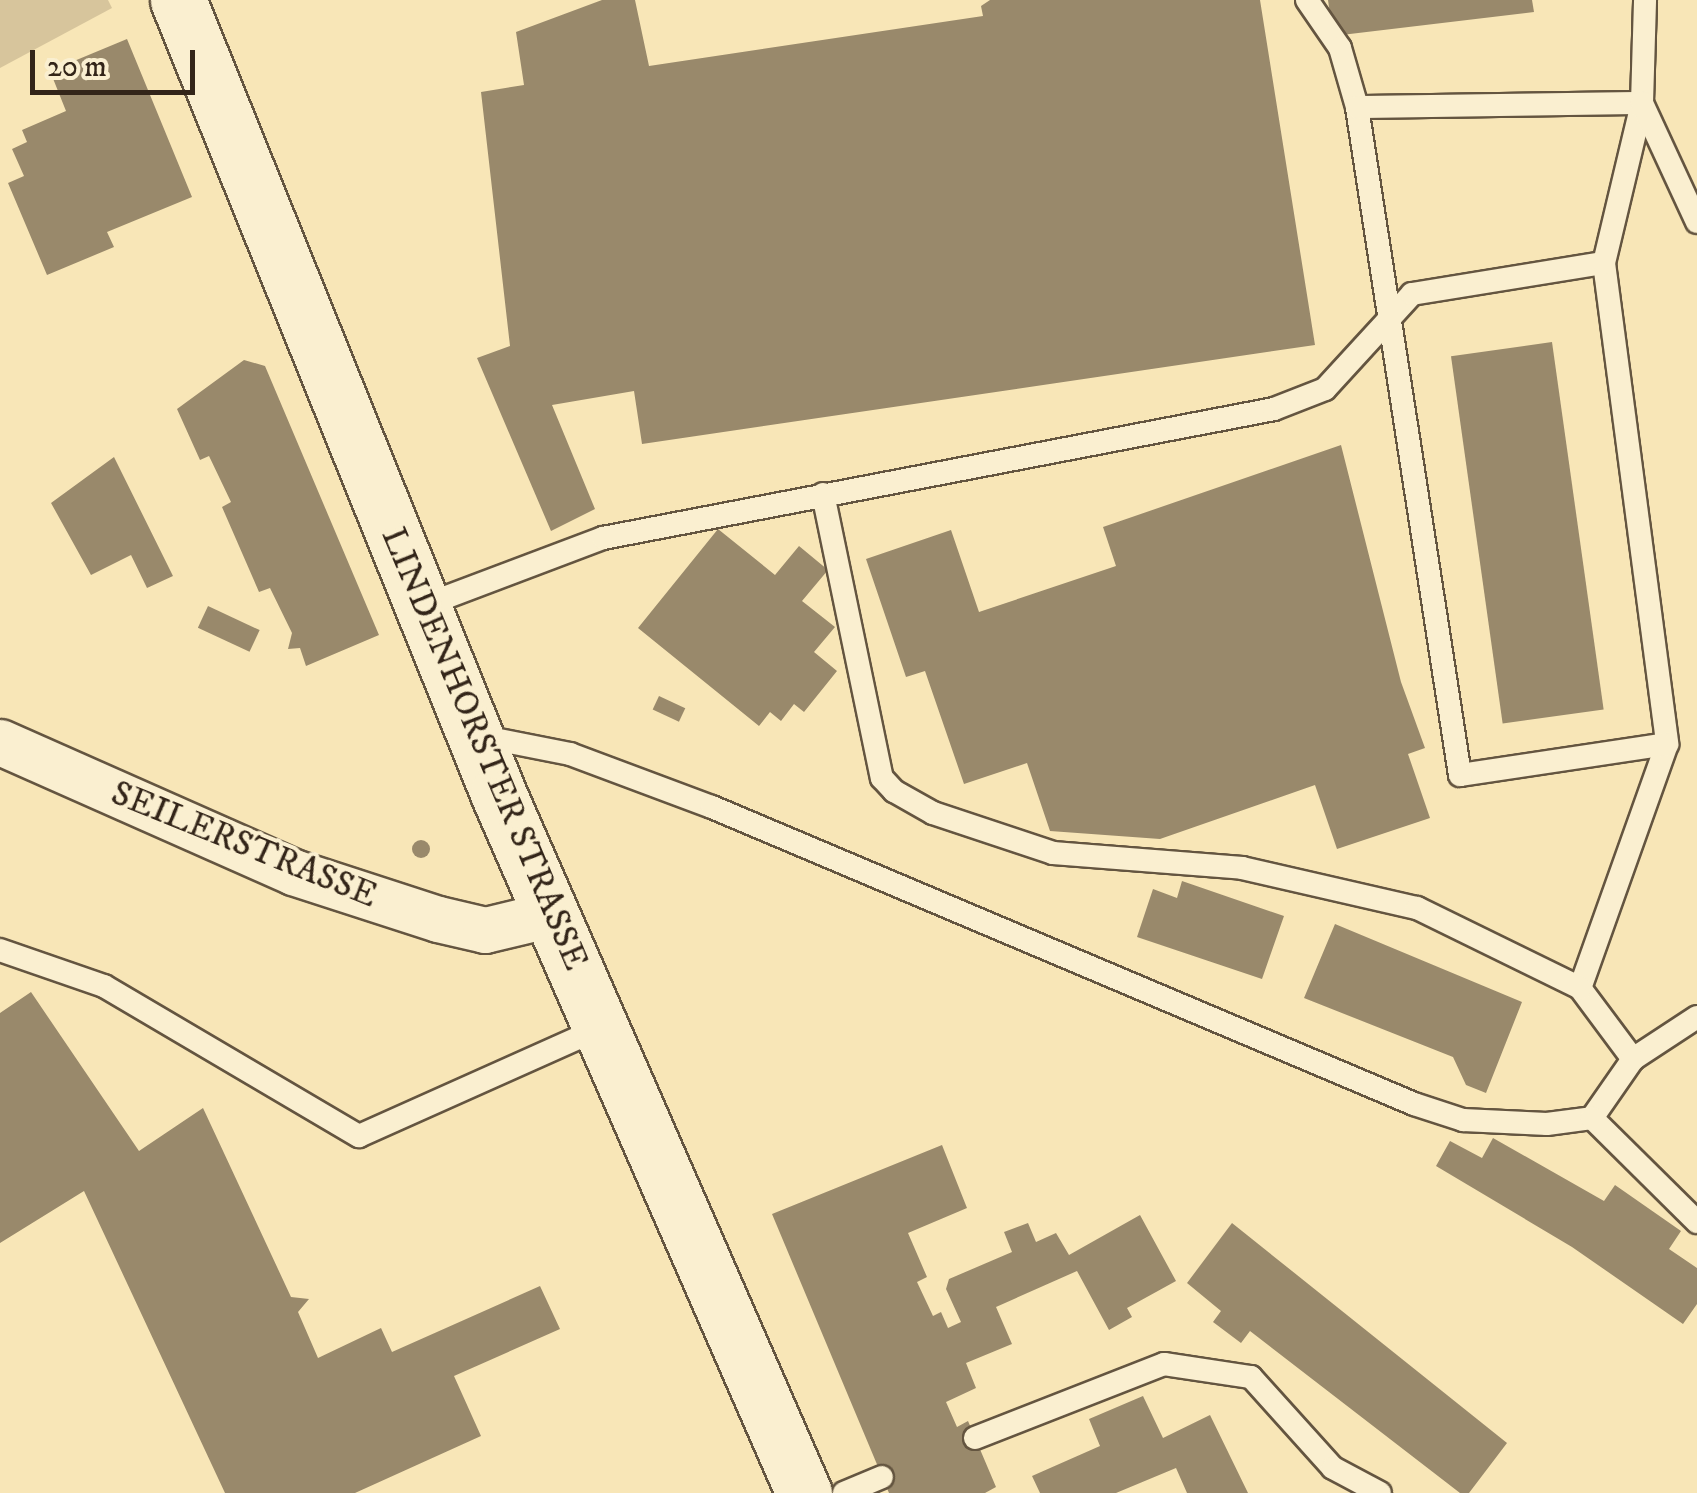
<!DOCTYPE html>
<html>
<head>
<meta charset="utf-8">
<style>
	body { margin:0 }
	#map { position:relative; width:1697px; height:1493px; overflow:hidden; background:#f8e6b7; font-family:"IM FELL DW Pica",serif }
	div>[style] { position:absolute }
	.green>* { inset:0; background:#d7c59c }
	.building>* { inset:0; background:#99896b; transform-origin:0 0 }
	.round { border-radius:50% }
	.roads { filter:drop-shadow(2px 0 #645540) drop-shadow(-2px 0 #645540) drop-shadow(0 2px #645540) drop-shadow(0 -2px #645540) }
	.service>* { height:22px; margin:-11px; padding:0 11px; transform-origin:11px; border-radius:11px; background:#faefd0 }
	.minor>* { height:45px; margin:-22.5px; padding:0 22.5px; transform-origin:22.5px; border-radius:22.5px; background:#faefd0 }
	.tertiary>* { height:55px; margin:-27.5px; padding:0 27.5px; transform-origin:27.5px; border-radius:27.5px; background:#faefd0 }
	span { translate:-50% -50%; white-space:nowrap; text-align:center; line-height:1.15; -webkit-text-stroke:8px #faefd0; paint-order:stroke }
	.street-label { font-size:35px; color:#332519 }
	.scale { position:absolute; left:30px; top:50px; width:165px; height:45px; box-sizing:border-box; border:5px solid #332519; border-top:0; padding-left:12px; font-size:30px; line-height:35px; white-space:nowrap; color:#332519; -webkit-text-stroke:8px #faefd0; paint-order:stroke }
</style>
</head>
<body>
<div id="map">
	<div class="green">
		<div style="clip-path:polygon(0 0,108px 0,112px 8px,0 68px)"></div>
	</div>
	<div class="building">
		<div style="clip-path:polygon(602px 0,635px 0,649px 66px,983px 16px,981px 6px,990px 0,1260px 0,1315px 345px,642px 444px,634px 391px,552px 405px,595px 509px,551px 531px,477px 358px,510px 346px,481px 92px,524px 85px,516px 32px)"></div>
		<div style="clip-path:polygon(1328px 0,1532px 0,1534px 12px,1333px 36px)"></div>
		<div style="clip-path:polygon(127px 39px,192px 197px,107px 232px,114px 247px,47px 275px,8px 183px,24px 176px,12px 149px,27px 142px,22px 130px,66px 111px,50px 71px)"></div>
		<div style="left:1552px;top:342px;width:371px;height:102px;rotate:82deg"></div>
		<div style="clip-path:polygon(244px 360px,265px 366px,379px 635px,306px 666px,300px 648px,288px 649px,292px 633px,270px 588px,259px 592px,222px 507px,231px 502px,209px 456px,200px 460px,177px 409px)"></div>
		<div style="clip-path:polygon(1341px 445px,1401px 682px,1425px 748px,1408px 754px,1430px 818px,1337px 849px,1315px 785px,1160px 839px,1050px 831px,1027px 763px,964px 784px,925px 671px,906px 677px,866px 559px,951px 530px,979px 612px,1116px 566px,1103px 527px)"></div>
		<div style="clip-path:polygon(114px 457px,173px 576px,147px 588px,131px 555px,91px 575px,51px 503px)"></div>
		<div style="clip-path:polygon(718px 529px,775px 575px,799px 546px,828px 570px,802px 601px,835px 627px,814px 652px,837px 671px,804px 712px,794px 704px,781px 721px,770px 712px,759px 726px,638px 628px)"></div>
		<div style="left:208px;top:606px;width:57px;height:24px;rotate:25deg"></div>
		<div style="left:659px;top:696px;width:29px;height:15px;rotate:25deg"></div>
		<div class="round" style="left:412px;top:840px;width:18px;height:18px"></div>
		<div style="clip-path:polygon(1182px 881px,1284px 916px,1262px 979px,1137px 937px,1153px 889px,1177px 898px)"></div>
		<div style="clip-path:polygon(1335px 924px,1522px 1002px,1486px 1093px,1466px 1085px,1453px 1057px,1304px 998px)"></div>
		<div style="clip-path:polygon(31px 992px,139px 1151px,203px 1108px,291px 1297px,309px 1299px,298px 1312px,318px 1358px,381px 1328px,392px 1352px,540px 1286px,560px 1329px,454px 1376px,481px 1436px,355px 1493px,225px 1493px,84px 1191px,0 1243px,0 1013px)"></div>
		<div style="clip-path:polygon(1493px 1138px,1604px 1201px,1615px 1185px,1681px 1231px,1669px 1249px,1697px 1268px,1697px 1304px,1683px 1324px,1572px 1247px,1436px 1166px,1450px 1141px,1482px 1158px)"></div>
		<div style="clip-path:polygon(942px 1145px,967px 1208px,908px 1233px,927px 1277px,917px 1282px,933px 1316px,941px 1312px,948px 1328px,961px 1322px,946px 1289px,949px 1279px,1012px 1252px,1004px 1232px,1028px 1223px,1036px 1242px,1056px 1233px,1069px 1255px,1140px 1215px,1176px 1281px,1127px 1308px,1132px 1317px,1109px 1330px,1077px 1271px,996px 1307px,1012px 1344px,966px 1363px,976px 1388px,946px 1402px,957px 1427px,968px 1421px,996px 1487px,985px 1493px,889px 1493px,772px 1214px)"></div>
		<div style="clip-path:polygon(1232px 1223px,1507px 1443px,1469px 1493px,1460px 1493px,1250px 1331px,1241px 1343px,1213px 1322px,1221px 1311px,1187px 1283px)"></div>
		<div style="clip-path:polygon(1143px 1396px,1163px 1438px,1210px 1415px,1248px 1493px,1187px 1493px,1176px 1468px,1116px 1493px,1040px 1493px,1032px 1476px,1100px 1446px,1089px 1419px)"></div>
	</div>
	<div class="roads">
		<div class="service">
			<div style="left:1307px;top:0;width:58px;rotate:55.5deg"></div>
			<div style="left:1340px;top:48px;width:61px;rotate:73.9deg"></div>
			<div style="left:1604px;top:263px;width:485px;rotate:82.5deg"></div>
			<div style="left:1667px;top:744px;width:259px;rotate:109.6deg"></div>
			<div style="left:1580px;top:988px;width:89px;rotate:53.3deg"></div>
			<div style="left:823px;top:494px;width:290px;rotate:78.3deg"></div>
			<div style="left:882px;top:778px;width:18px;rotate:47deg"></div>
			<div style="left:894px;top:791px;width:45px;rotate:29.4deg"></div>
			<div style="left:933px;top:813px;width:126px;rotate:18.4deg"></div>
			<div style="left:1053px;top:853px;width:190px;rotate:4.5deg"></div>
			<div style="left:1242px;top:868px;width:180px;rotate:12.9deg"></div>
			<div style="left:1417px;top:908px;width:182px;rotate:26.1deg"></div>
			<div style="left:423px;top:606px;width:192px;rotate:-20.7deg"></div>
			<div style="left:603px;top:538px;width:683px;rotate:-10.88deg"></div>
			<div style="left:1274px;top:409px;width:55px;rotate:-21.4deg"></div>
			<div style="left:1325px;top:389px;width:129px;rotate:-47.5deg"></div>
			<div style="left:1412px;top:294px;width:194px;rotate:-9.2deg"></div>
			<div style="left:1604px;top:263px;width:164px;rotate:-76.6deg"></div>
			<div style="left:1642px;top:103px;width:103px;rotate:-88.3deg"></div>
			<div style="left:479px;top:736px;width:93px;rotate:11.2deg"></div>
			<div style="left:570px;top:754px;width:152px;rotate:20.5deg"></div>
			<div style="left:712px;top:807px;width:762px;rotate:22.93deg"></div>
			<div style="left:1414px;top:1104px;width:52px;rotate:18.1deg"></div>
			<div style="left:1463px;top:1120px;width:84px;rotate:2.7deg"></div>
			<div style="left:1547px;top:1124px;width:45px;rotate:-7.6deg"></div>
			<div style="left:1667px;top:744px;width:209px;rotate:171.5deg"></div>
			<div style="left:1460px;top:775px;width:676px;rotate:-98.77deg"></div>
			<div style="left:1357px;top:107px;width:285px;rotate:-0.8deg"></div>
			<div style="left:1642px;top:103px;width:131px;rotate:65.2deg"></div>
			<div style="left:0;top:950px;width:110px;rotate:19.1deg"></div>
			<div style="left:104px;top:986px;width:296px;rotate:30.5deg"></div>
			<div style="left:359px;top:1136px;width:265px;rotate:-24.1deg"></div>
			<div style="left:1697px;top:1017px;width:77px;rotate:146.7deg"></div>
			<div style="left:1633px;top:1059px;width:72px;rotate:124.8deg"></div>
			<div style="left:1592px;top:1118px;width:148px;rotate:44.7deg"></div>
			<div style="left:975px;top:1438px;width:203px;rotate:-21.4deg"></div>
			<div style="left:1164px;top:1364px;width:88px;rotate:8.5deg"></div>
			<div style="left:1251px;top:1377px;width:122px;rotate:48deg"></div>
			<div style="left:1333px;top:1468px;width:53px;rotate:28deg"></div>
			<div style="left:844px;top:1493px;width:41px;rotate:-22.8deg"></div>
		</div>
		<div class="minor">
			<div style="left:0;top:742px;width:321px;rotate:23.9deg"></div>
			<div style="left:293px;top:872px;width:152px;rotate:18deg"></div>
			<div style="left:438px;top:919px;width:48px;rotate:13.2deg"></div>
			<div style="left:485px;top:930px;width:68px;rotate:-13.6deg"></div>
		</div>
		<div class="tertiary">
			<div style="left:178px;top:0;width:855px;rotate:68.02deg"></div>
			<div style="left:498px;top:793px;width:764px;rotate:66.39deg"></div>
		</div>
	</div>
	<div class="street-label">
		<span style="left:484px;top:749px;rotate:67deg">LINDENHORSTER STRASSE</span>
		<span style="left:244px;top:845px;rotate:22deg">SEILERSTRASSE</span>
	</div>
	<div class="scale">20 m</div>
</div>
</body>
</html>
